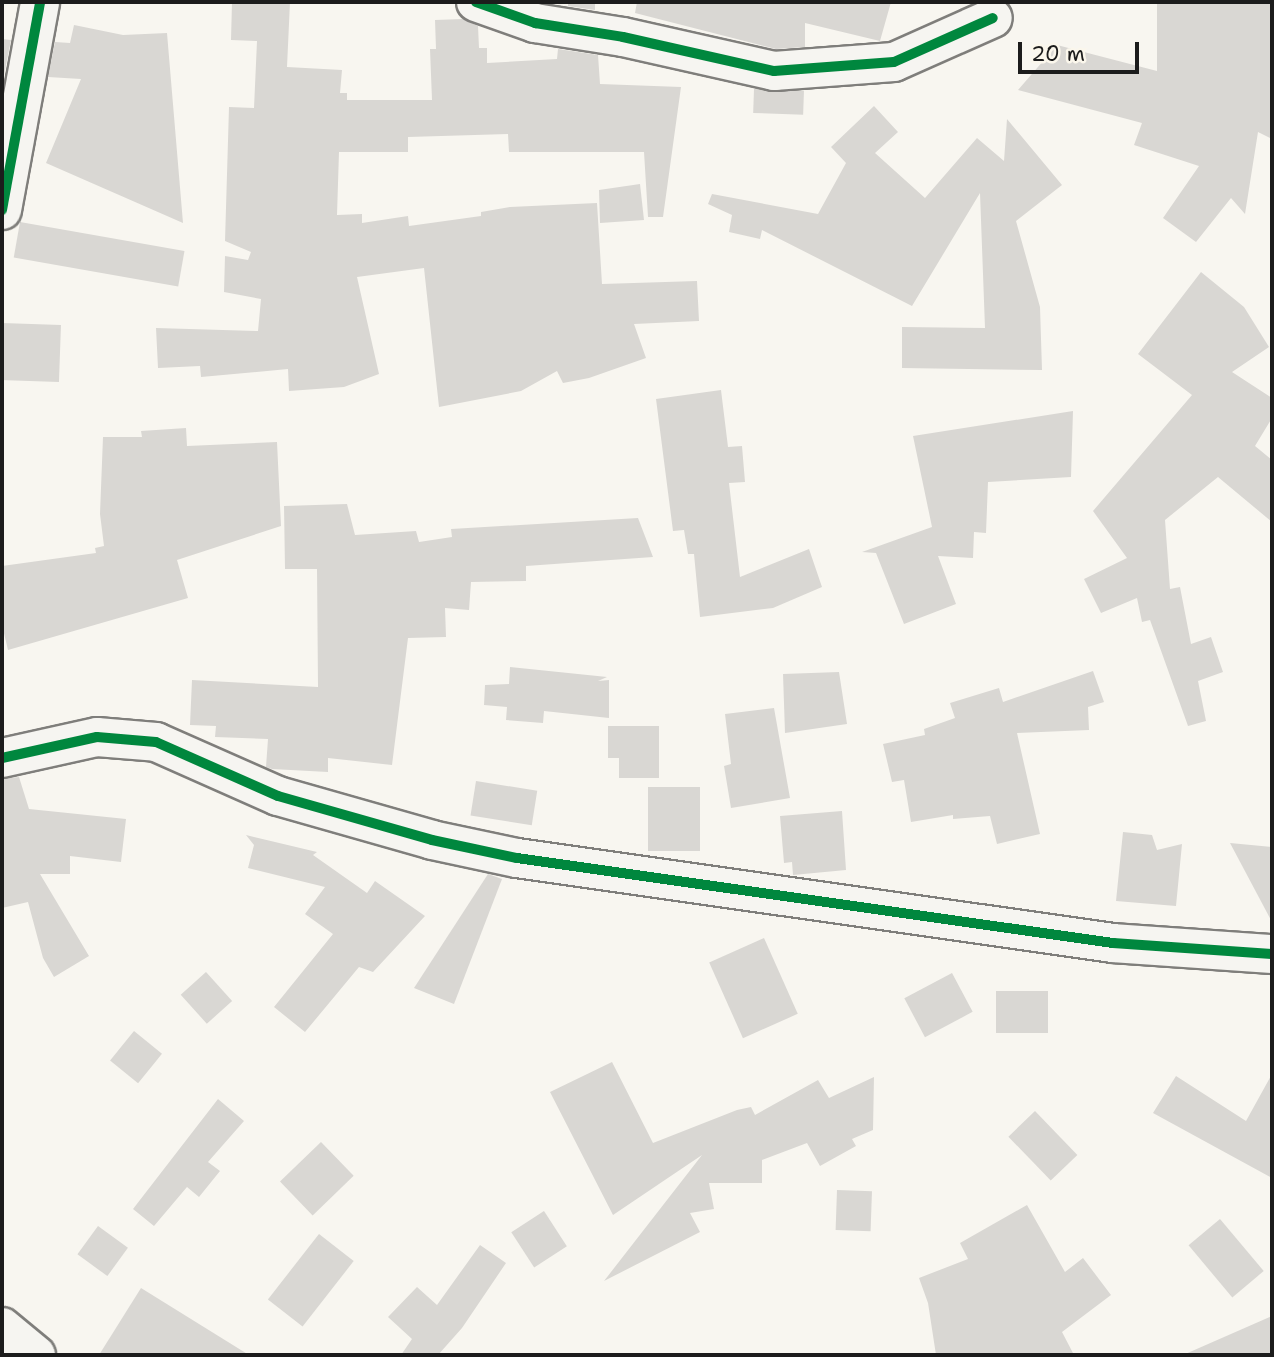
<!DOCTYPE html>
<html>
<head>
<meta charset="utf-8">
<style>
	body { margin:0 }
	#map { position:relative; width:1274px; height:1357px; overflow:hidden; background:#f8f6f0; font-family:"Shantell Sans",sans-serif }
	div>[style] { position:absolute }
	.building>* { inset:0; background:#d9d7d3; transform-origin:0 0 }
	.roads { filter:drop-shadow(2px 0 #7f7e7b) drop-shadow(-2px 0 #7f7e7b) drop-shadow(0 2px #7f7e7b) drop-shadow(0 -2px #7f7e7b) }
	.minor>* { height:38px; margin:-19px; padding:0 19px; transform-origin:19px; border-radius:19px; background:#f6f5f1 }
	.cycleway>* { height:10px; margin:-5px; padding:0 5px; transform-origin:5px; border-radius:5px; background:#00873e }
	span { translate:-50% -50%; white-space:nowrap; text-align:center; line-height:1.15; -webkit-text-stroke:5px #fbf7ec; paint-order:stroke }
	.frame { position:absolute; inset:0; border:4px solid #1c1c1c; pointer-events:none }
	.scale { position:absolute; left:1018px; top:42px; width:121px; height:32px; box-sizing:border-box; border:4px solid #1c1c1c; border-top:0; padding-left:9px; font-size:21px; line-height:24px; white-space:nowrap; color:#1c1c1c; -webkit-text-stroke:5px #fbf7ec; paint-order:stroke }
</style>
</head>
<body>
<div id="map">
	<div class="building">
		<div style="clip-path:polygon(232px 2px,290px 2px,287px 67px,342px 70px,340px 93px,347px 93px,347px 100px,432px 100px,430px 49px,436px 49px,435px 20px,463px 19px,478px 26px,479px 48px,487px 48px,487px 63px,557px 59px,558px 49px,598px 55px,600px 84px,681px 87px,663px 217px,648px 217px,644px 152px,509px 152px,508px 134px,408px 137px,408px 152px,339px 152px,337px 215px,362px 214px,362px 223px,408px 216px,409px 226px,481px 216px,481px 212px,510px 207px,597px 203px,602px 284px,697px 281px,699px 321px,634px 324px,646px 358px,589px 378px,563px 383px,557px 371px,521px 391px,439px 407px,424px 268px,357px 277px,379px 374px,344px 387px,289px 391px,288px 369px,201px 377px,200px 366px,158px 368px,156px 328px,258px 331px,261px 299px,224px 292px,225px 256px,248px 260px,251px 252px,225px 241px,229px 107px,254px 108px,257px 41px,231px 40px)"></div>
		<div style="clip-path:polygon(568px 2px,595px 2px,595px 10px,568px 6px)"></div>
		<div style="clip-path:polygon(637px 2px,891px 2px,880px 41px,805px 23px,805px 47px,776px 49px,635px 13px)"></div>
		<div style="clip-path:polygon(1272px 2px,1272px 139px,1258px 132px,1245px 214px,1231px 198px,1196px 242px,1163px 218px,1199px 166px,1134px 145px,1142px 123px,1018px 90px,1057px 45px,1157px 71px,1157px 4px)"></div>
		<div style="clip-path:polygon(74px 25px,123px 35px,167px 33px,183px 223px,46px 163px,81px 79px,48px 77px,55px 42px,70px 43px)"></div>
		<div style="clip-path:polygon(2px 39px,11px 40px,4px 75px,2px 75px)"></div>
		<div style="left:754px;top:89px;width:50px;height:24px;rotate:2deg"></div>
		<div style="clip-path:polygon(874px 106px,898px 132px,875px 153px,925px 198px,977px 138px,1004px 161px,1007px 119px,1062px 185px,1016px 221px,1040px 307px,1042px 370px,902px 368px,902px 327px,985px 328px,980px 193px,912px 306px,762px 230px,760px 239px,729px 232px,732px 215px,708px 204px,712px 194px,818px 214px,846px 163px,831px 147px)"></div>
		<div style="clip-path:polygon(640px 184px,644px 220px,600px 223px,599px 190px)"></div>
		<div style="left:20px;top:222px;width:167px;height:36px;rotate:10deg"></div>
		<div style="clip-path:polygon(1201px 272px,1244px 307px,1269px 347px,1232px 372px,1272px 398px,1272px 418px,1255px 446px,1272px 460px,1272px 522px,1218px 477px,1165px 520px,1170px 589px,1180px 587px,1191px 644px,1211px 637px,1223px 672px,1198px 681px,1206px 721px,1188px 726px,1150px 620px,1142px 622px,1137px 598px,1101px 613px,1084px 579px,1127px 558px,1093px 511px,1192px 395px,1138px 354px)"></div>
		<div style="left:2px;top:323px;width:59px;height:57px;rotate:2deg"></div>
		<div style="clip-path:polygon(721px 390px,728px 447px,742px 446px,745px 482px,729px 483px,740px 577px,809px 549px,822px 587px,773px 608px,700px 617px,694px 554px,688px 554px,684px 530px,673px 531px,656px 399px)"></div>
		<div style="clip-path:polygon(1073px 411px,1071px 477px,988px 482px,986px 533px,974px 532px,973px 558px,938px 556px,956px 604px,904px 624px,876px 553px,862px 552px,932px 527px,913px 436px)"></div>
		<div style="clip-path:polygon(186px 428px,187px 446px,277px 442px,281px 526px,177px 560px,188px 598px,8px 650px,2px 625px,2px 566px,96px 553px,95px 548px,104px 546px,100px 514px,103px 437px,142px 437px,141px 431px)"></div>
		<div style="clip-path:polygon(347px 504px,355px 535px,416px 531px,419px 542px,452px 537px,451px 529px,638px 518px,653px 557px,526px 566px,526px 581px,471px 582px,469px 610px,445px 608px,446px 637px,408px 638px,392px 765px,328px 758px,328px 772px,272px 769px,266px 767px,268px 739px,215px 737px,216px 726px,190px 725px,192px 680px,318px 687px,317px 569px,285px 569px,284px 506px)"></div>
		<div style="clip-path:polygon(510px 667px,607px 677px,598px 681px,609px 680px,609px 718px,544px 711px,543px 723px,506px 720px,507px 707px,484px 705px,485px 685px,509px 684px)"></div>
		<div style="clip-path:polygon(1093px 671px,1104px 702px,1088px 707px,1089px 730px,1017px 733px,1040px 834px,997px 844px,990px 816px,953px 819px,953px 815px,911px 822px,904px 780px,892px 782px,883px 744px,925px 735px,924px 729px,955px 718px,950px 703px,999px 688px,1003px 702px)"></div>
		<div style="clip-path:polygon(839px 672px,847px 724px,785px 733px,783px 674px)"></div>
		<div style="clip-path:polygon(774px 708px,790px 798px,731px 808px,724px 766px,731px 764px,725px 714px)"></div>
		<div style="clip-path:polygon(608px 726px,659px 726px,659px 778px,619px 778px,619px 758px,608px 758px)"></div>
		<div style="clip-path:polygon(19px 777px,29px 809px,126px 819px,121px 862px,70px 856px,70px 874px,40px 874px,89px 956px,54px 977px,43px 958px,28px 902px,2px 908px,2px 779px)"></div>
		<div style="left:476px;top:781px;width:62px;height:35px;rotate:9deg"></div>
		<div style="left:648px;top:787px;width:52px;height:64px"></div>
		<div style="clip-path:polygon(842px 811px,846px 870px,793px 875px,792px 862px,784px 863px,780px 816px)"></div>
		<div style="clip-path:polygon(1123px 832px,1152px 835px,1157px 850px,1182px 844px,1176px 906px,1116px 901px)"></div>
		<div style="clip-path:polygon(246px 835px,317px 852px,313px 855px,367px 893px,375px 881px,425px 916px,373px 972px,359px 967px,305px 1032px,274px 1007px,333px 934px,305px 914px,325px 887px,248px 868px,254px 845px)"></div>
		<div style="clip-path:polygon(1230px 843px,1272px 847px,1272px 922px)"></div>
		<div style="clip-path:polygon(488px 874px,502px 879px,454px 1004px,414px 988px)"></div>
		<div style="left:764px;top:938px;width:83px;height:60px;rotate:66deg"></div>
		<div style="left:206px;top:972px;width:39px;height:34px;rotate:48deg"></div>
		<div style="left:952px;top:973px;width:44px;height:54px;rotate:62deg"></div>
		<div style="left:996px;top:991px;width:52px;height:42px"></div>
		<div style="left:134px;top:1031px;width:36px;height:38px;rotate:39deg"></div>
		<div style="clip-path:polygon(612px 1062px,653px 1143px,737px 1110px,751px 1107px,755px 1115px,818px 1080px,829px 1098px,874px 1077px,873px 1130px,852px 1139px,856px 1146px,820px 1166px,807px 1143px,762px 1160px,762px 1183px,709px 1183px,714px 1209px,690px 1213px,700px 1232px,604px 1281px,702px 1155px,613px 1215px,550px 1092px)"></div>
		<div style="clip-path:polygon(1272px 1074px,1272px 1178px,1153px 1113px,1176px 1076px,1246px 1121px)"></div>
		<div style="clip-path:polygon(218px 1099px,244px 1121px,208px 1162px,220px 1171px,199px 1197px,187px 1187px,154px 1226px,133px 1209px)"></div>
		<div style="left:1035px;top:1111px;width:61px;height:37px;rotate:46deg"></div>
		<div style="left:321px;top:1142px;width:47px;height:57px;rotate:46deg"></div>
		<div style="left:837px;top:1190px;width:35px;height:40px;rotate:2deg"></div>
		<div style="clip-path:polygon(1027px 1205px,1065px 1272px,1083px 1258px,1111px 1295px,1062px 1332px,1074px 1355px,936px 1355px,928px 1303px,919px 1278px,968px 1259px,960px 1243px)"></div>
		<div style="left:544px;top:1211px;width:42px;height:39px;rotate:57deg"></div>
		<div style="left:1220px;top:1219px;width:68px;height:41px;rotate:50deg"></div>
		<div style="left:98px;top:1226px;width:37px;height:35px;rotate:36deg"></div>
		<div style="left:319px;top:1234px;width:44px;height:83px;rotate:38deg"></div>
		<div style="clip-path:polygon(480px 1245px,506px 1263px,462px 1328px,438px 1355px,401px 1355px,412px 1339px,388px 1317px,417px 1287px,437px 1305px)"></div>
		<div style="clip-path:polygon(141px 1288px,249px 1355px,99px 1355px)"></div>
		<div style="clip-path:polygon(1272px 1316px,1272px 1355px,1183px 1355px)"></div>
	</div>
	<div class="roads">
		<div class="minor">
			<div style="left:476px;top:2px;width:63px;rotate:19.6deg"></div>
			<div style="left:535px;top:23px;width:89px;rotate:9deg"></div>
			<div style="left:623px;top:37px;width:155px;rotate:12.7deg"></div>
			<div style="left:774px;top:71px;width:120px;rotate:-4.3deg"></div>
			<div style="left:894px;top:62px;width:108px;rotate:-24deg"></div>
			<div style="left:2px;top:210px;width:211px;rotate:-79.6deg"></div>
			<div style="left:2px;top:758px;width:97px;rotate:-12.5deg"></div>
			<div style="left:97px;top:737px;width:59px;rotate:4.8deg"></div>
			<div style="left:156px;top:742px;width:133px;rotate:23.9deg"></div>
			<div style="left:278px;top:796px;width:160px;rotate:15.9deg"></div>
			<div style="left:432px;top:840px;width:87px;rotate:12deg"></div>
			<div style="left:517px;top:858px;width:602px;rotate:8.12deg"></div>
			<div style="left:1113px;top:943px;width:159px;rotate:4deg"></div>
			<div style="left:2px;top:1327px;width:44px;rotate:39.5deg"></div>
		</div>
	</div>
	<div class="cycleway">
		<div style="left:476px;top:2px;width:63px;rotate:19.6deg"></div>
		<div style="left:535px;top:23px;width:89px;rotate:9deg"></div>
		<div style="left:623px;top:37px;width:155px;rotate:12.7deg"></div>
		<div style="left:774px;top:71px;width:120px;rotate:-4.3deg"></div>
		<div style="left:894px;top:62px;width:108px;rotate:-24deg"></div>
		<div style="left:2px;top:210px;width:211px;rotate:-79.6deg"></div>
		<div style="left:2px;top:758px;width:97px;rotate:-12.5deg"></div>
		<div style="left:97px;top:737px;width:59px;rotate:4.8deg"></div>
		<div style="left:156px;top:742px;width:133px;rotate:23.9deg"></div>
		<div style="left:278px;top:796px;width:160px;rotate:15.9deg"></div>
		<div style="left:432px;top:840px;width:87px;rotate:12deg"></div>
		<div style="left:517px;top:858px;width:602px;rotate:8.12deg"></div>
		<div style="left:1113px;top:943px;width:159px;rotate:4deg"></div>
	</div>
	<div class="frame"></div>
	<div class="scale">20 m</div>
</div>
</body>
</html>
